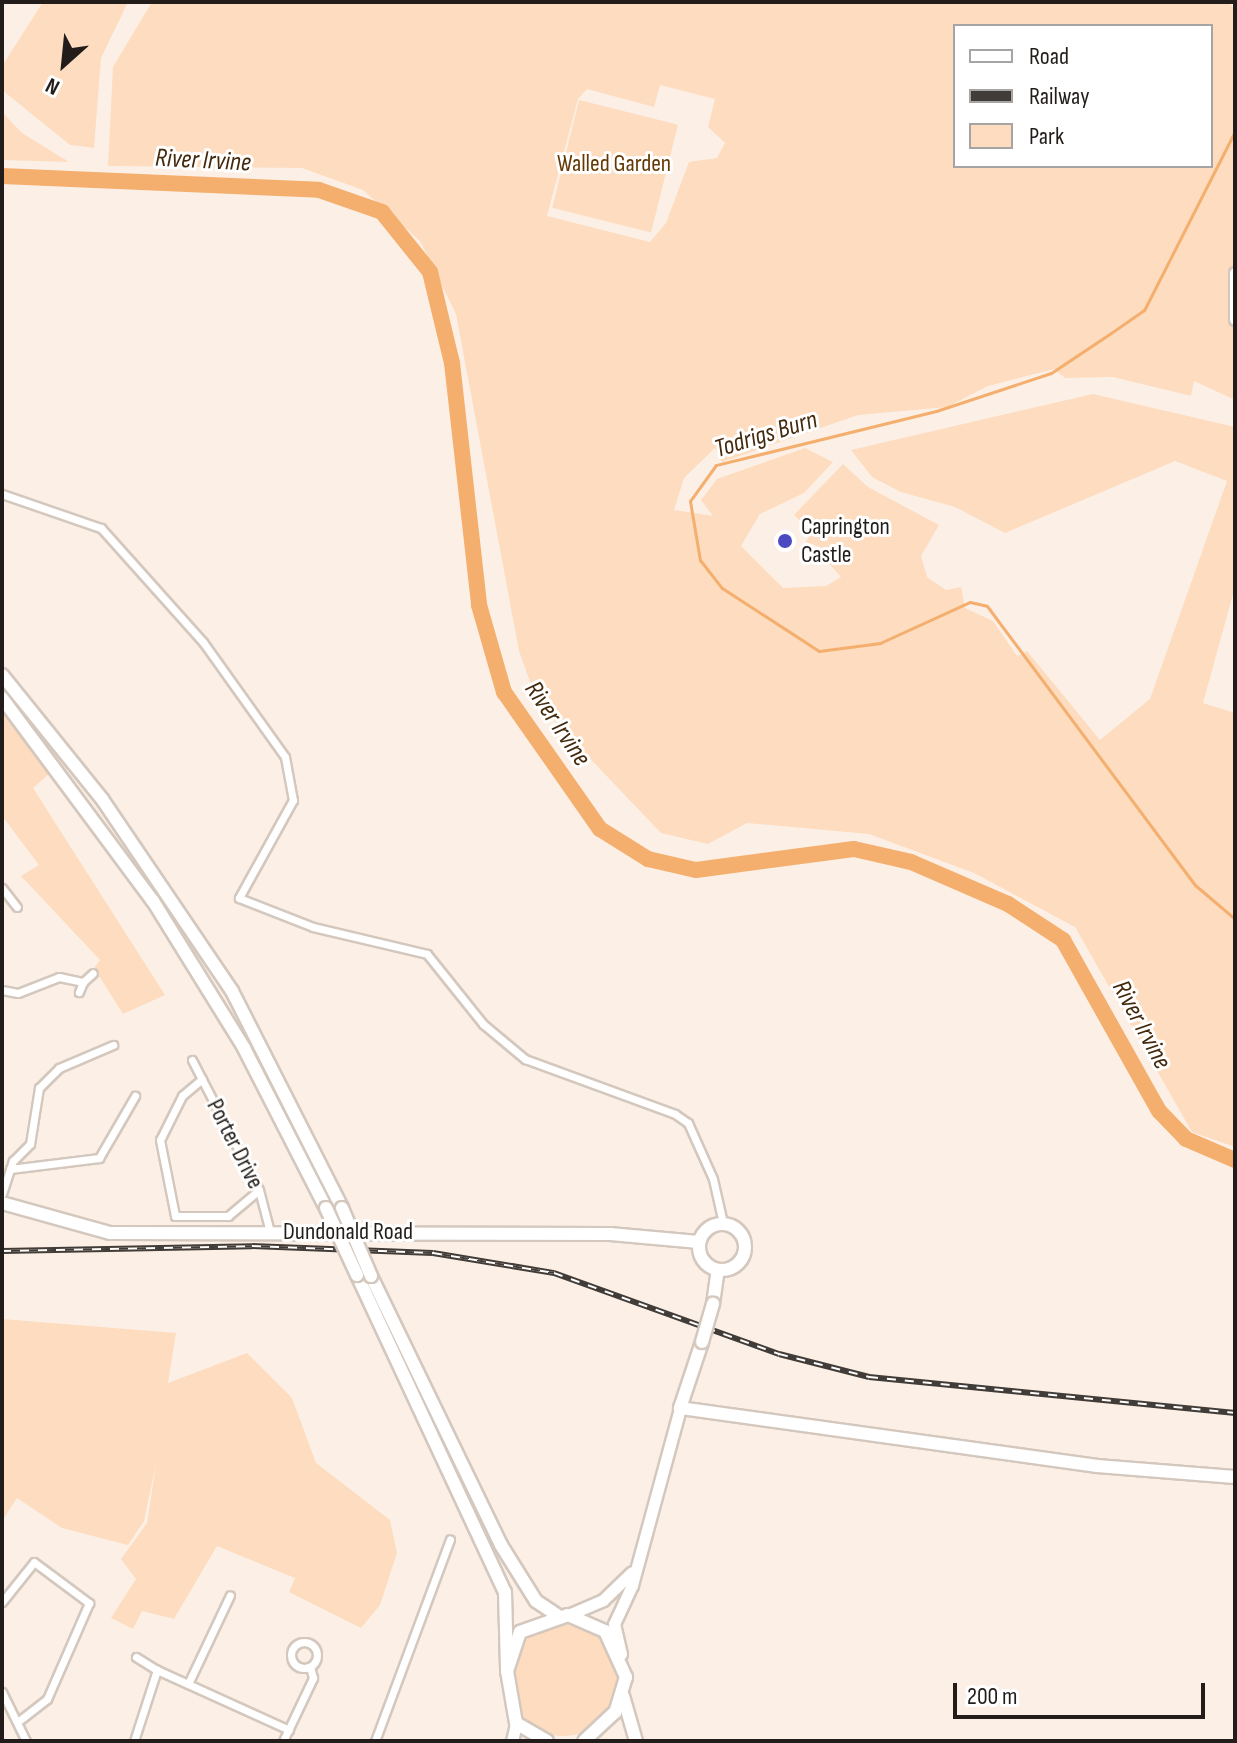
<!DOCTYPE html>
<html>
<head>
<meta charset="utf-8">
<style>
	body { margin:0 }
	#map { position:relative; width:1237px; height:1743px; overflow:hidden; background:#fcf0e6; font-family:"Sofia Sans Condensed",sans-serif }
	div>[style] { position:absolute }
	.green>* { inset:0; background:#fddcbf; transform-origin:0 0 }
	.round { border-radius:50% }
	.stream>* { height:3px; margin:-1.5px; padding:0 1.5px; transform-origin:1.5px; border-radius:1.5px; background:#f4af6e }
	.river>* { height:16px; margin:-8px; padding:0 8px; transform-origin:8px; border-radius:8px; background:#f4af6e }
	.roads { filter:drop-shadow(2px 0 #d4c8be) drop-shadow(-2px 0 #d4c8be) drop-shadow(0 2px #d4c8be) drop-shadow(0 -2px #d4c8be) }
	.street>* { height:7px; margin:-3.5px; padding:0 3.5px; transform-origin:3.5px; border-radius:3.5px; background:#fff }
	.street>.ring { margin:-3.5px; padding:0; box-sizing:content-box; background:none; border:7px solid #fff; border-radius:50% }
	.secondary>* { height:11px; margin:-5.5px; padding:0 5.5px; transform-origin:5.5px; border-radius:5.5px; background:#fff }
	.primary>* { height:12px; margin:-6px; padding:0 6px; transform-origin:6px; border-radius:6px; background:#fff }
	.primary>.ring { margin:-6px; padding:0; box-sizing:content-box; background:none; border:12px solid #fff; border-radius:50% }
	.rail>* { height:6px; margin-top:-3px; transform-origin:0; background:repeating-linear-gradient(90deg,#fff 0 9px,#423c38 0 18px); box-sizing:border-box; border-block:2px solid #423c38 }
	.bridges { filter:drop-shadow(2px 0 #d4c8be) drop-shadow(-2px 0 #d4c8be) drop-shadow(0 2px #d4c8be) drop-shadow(0 -2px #d4c8be) }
	.primary-bridge>* { height:12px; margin:-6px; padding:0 6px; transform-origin:6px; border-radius:6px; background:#fff }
	.dots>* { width:22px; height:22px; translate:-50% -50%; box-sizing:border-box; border:4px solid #fff; border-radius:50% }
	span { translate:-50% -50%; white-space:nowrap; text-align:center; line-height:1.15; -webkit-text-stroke:6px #fff; paint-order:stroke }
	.park-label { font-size:24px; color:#653903 }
	.poi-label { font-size:24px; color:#221d1a }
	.left { translate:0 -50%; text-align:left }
	.street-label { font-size:24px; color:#221d1a }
	.water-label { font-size:26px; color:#44290c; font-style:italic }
	.frame { position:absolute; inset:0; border:4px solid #221d1a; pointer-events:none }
	.legend { position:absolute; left:953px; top:24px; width:260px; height:144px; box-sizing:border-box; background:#fff; border:2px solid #a7a5a3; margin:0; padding:10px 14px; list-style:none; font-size:24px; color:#221d1a }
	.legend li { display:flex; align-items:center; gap:16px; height:40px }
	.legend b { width:40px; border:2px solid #a7a5a3 }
	.north { position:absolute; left:24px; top:24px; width:80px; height:80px; -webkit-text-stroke:6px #fff; paint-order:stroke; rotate:207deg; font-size:22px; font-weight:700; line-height:32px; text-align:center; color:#221d1a }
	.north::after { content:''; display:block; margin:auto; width:28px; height:36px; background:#221d1a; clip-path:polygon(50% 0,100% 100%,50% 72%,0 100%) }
	.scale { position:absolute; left:953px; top:1683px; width:252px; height:36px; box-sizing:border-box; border:4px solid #221d1a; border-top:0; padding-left:10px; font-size:24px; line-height:28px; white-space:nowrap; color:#221d1a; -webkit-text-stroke:6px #fff; paint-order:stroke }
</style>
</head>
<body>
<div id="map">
	<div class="green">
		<div style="clip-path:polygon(43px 2px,128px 2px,101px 58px,94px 148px,70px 145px,2px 90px,2px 66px)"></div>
		<div style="clip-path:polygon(evenodd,152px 2px,1229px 2px,1235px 10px,1235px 400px,1194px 381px,1191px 396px,1113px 377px,1065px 378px,1054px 369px,988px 386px,947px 407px,858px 415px,722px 462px,715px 448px,684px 478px,674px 510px,713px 516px,701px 500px,717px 479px,805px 448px,833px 462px,804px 493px,760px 514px,741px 546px,783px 588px,826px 586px,841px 577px,826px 560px,833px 552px,806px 542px,811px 532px,794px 515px,843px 464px,868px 487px,939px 525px,921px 556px,927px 577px,946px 590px,961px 587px,965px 608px,993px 621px,1017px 656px,1027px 651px,1100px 740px,1150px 699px,1227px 481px,1175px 461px,1005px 533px,955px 507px,901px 492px,872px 477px,851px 450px,1093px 394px,1235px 427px,1235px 587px,1203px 703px,1235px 713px,1235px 1147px,1192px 1132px,1075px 927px,974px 873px,869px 834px,747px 823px,708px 844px,661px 833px,538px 704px,519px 651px,456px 314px,420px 241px,363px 190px,302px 168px,108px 166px,113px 67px,152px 2px,955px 26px,1211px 26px,1211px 166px,955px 166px,955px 26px,152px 2px,660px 85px,715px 99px,708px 127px,725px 143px,717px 158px,689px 162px,666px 223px,650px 242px,547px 216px,578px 99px,587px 89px,654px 107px,660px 85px)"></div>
		<div style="left:579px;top:100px;width:102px;height:111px;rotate:14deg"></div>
		<div style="clip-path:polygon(2px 112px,22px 133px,69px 162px,2px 160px)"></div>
		<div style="clip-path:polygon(2px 712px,49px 774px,33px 788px,165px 995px,123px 1014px,94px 968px,100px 960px,21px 876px,39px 865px,2px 816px)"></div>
		<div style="clip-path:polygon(2px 1319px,176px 1333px,168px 1383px,247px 1353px,292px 1398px,316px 1463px,390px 1520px,397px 1553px,380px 1605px,361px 1628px,289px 1592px,295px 1578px,217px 1546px,174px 1619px,142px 1611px,133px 1629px,111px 1618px,136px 1579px,121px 1559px,147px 1523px,156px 1464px,144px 1521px,128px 1545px,62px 1528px,17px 1498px,2px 1521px)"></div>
		<div class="round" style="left:507px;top:1624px;width:112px;height:112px"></div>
	</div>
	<div class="stream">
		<div style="left:1235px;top:131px;width:201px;rotate:116.9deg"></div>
		<div style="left:1144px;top:310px;width:40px;rotate:145.1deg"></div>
		<div style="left:1111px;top:333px;width:72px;rotate:146.3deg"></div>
		<div style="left:1051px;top:373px;width:121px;rotate:161.7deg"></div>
		<div style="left:936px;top:411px;width:227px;rotate:166.2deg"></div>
		<div style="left:716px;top:465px;width:44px;rotate:125.8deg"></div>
		<div style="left:690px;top:501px;width:60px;rotate:80.4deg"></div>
		<div style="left:700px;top:560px;width:36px;rotate:52deg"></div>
		<div style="left:722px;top:588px;width:116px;rotate:33deg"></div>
		<div style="left:819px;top:651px;width:62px;rotate:-7.5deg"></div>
		<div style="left:880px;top:643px;width:99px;rotate:-24.5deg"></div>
		<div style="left:970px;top:602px;width:17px;rotate:13deg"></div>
		<div style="left:987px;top:606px;width:348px;rotate:53.3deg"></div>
		<div style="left:1195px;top:885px;width:52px;rotate:40.4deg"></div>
	</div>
	<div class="river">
		<div style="left:2px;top:176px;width:317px;rotate:2.5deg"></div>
		<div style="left:319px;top:190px;width:67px;rotate:19.2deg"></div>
		<div style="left:382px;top:212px;width:77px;rotate:51.3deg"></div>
		<div style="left:430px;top:272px;width:94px;rotate:76.4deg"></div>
		<div style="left:452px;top:363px;width:244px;rotate:83.6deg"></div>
		<div style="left:479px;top:605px;width:91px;rotate:74deg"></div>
		<div style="left:504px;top:692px;width:167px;rotate:55deg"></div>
		<div style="left:600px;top:829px;width:57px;rotate:32deg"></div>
		<div style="left:648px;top:859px;width:49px;rotate:12.9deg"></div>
		<div style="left:696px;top:870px;width:159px;rotate:-7.6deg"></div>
		<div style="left:854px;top:849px;width:58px;rotate:12.8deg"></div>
		<div style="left:911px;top:862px;width:106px;rotate:23.4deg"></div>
		<div style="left:1008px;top:904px;width:66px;rotate:33.2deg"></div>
		<div style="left:1063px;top:940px;width:196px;rotate:60.7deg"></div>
		<div style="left:1159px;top:1111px;width:39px;rotate:46deg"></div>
		<div style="left:1186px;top:1139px;width:53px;rotate:23.2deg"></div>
	</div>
	<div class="roads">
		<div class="street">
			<div style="left:2px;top:494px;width:105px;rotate:19deg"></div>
			<div style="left:101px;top:528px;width:153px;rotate:48.2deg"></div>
			<div style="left:203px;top:642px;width:141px;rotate:54.5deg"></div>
			<div style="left:285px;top:757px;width:44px;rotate:79.5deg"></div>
			<div style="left:293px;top:800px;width:112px;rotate:118.9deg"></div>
			<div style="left:239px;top:898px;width:79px;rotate:21.4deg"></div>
			<div style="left:313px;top:927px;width:117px;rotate:13.3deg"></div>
			<div style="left:427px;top:954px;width:90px;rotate:51.3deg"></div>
			<div style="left:483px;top:1024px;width:55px;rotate:39.8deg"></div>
			<div style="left:525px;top:1059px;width:160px;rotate:20.1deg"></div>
			<div style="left:675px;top:1114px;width:16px;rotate:35deg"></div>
			<div style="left:688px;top:1123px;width:61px;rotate:65.9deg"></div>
			<div style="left:713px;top:1179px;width:45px;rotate:77.2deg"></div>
			<div style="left:2px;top:888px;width:24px;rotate:52deg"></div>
			<div style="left:83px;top:982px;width:13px;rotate:-42deg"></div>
			<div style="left:2px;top:990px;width:16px;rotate:11deg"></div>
			<div style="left:18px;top:993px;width:44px;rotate:-21.3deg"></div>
			<div style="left:59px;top:977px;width:25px;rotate:12deg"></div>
			<div style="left:83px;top:982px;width:11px;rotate:112deg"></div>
			<div style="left:192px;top:1060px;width:146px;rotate:62.7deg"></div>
			<div style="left:259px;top:1190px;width:43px;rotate:75.3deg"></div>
			<div style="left:202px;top:1079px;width:26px;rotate:140deg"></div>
			<div style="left:182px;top:1096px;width:49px;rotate:116.6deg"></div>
			<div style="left:160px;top:1140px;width:77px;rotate:78.8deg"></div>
			<div style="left:175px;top:1216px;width:53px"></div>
			<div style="left:228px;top:1216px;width:40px;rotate:-40deg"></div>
			<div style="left:10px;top:1169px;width:90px;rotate:-7deg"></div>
			<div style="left:99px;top:1158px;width:72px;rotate:-59.9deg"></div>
			<div style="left:2px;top:1194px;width:35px;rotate:-72deg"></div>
			<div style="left:13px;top:1161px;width:24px;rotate:-45deg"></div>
			<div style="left:30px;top:1144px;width:57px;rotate:-80.9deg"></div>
			<div style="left:39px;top:1088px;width:28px;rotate:-45deg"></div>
			<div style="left:59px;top:1068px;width:59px;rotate:-23.1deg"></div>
			<div style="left:2px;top:1602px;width:51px;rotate:-51.3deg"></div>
			<div style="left:34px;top:1562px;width:69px;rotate:36.7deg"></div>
			<div style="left:89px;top:1603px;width:105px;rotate:113.6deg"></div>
			<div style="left:47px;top:1699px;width:33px;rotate:142deg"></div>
			<div class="ring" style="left:291px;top:1642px;width:19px;height:19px"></div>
			<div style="left:136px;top:1657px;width:25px;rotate:32deg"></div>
			<div style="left:188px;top:1684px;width:98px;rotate:-64.7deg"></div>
			<div style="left:2px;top:1692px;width:55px;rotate:63.9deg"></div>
			<div style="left:134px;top:1741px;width:75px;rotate:-72.1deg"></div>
			<div style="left:157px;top:1670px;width:145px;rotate:24.4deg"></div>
			<div style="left:283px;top:1741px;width:70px;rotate:-64.5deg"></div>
			<div style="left:313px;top:1678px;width:11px;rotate:-105deg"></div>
			<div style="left:375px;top:1741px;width:215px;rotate:-69.6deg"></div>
		</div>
		<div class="secondary">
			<div style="left:1235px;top:273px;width:46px;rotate:90deg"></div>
			<div style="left:568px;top:1615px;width:38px;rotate:-23deg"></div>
			<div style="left:603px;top:1600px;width:40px;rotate:-44deg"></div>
			<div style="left:621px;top:1654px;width:31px;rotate:-103deg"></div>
			<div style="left:614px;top:1624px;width:43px;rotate:-65.2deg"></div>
			<div style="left:632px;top:1585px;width:183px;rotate:-74.8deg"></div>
			<div style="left:512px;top:1741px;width:18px;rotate:-77deg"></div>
		</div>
		<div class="primary">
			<div style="left:2px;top:675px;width:159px;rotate:51.1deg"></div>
			<div style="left:102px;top:799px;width:232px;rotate:55.9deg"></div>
			<div style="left:232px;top:991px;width:243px;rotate:63.1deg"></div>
			<div style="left:2px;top:698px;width:253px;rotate:53.4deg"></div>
			<div style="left:153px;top:901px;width:173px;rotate:58.2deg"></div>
			<div style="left:244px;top:1048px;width:180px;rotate:62.9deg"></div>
			<div style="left:2px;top:1203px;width:112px;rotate:15.5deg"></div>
			<div style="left:110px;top:1233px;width:501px;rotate:0.11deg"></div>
			<div style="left:611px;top:1234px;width:88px;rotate:5.2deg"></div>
			<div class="ring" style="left:699px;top:1224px;width:34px;height:34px"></div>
			<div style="left:357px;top:1275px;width:350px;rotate:65deg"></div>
			<div style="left:505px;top:1592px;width:79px;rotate:88.5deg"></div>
			<div style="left:371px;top:1276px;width:299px;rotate:64.2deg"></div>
			<div style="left:501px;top:1545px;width:66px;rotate:58deg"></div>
			<div style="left:536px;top:1601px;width:27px;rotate:34deg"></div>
			<div style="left:713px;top:1304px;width:34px;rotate:-82deg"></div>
			<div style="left:702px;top:1342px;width:70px;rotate:108.4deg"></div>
			<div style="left:680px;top:1408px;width:421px;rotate:7.9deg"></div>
			<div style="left:1097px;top:1466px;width:138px;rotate:4.6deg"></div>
			<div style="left:623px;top:1696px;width:47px;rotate:73.9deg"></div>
			<div style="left:547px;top:1741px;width:36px;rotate:-150deg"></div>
			<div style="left:516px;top:1723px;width:53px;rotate:-99.8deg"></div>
			<div style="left:507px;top:1671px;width:41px;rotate:-71.6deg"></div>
			<div style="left:520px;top:1632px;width:51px;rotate:-19.5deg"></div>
			<div style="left:568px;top:1615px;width:40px;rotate:23.4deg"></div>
			<div style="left:605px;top:1631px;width:51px;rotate:65.5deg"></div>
			<div style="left:626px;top:1677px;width:37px;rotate:107deg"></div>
			<div style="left:615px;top:1712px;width:42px;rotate:136.9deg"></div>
		</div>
	</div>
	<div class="rail">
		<div style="left:2px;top:1251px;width:250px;rotate:-1.1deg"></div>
		<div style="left:252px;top:1246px;width:181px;rotate:2.2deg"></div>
		<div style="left:433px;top:1253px;width:123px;rotate:9.4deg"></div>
		<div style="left:554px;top:1273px;width:239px;rotate:19.8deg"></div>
		<div style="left:779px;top:1354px;width:93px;rotate:14.3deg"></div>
		<div style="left:869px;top:1377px;width:368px;rotate:5.6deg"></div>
	</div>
	<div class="bridges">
		<div class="primary-bridge">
			<div style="left:326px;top:1208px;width:74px;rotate:65.2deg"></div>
			<div style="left:342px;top:1208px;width:74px;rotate:66.9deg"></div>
			<div style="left:702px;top:1342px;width:40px;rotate:-74deg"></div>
		</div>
	</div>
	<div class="dots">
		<div style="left:785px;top:541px;background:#4b4ac0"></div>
	</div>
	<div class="park-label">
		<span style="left:614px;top:164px">Walled Garden</span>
	</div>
	<div class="poi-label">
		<span class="left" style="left:801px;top:541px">Caprington<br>Castle</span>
	</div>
	<div class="street-label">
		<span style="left:235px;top:1144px;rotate:63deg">Porter Drive</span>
		<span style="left:348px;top:1232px">Dundonald Road</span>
	</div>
	<div class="water-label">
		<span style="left:203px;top:161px;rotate:3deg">River Irvine</span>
		<span style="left:766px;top:435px;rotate:-17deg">Todrigs Burn</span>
		<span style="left:557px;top:724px;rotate:56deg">River Irvine</span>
		<span style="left:1141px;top:1025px;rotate:62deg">River Irvine</span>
	</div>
	<div class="frame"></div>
	<ul class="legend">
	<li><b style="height:10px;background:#fff"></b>Road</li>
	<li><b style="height:10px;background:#423c38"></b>Railway</li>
	<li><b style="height:22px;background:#fddcbf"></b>Park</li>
	</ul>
	<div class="north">N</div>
	<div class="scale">200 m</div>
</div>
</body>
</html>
